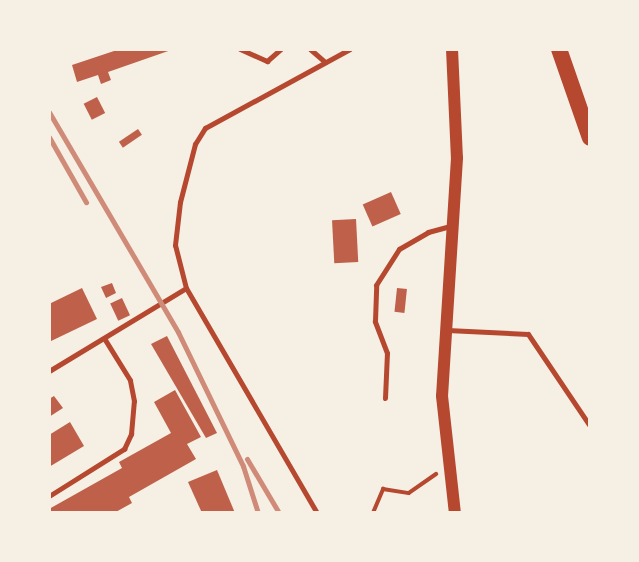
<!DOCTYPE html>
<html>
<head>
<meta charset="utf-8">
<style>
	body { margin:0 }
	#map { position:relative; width:639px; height:562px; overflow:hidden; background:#f6efe4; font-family:Mulish,sans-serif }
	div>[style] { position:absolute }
	.building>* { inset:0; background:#bf614a; transform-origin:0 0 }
	.path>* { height:3.5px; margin:-1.75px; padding:0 1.75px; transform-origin:1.75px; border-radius:1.75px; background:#b5482f }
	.service>* { height:5px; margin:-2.5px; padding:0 2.5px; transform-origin:2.5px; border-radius:2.5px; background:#b5482f }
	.tertiary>* { height:12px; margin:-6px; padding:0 6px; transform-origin:6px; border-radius:6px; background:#b5482f }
	.primary>* { height:16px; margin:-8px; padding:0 8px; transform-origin:8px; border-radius:8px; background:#b5482f }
	.rail>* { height:5px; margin:-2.5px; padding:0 2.5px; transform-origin:2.5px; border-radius:2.5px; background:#cf8b77 }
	span { translate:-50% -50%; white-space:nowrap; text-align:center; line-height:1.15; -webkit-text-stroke:7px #f6efe4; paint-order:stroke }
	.frame { position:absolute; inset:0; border:51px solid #f6efe4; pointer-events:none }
</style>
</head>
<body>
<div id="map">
	<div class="building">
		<div style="clip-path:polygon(120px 49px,174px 49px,108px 72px,111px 80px,101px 84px,98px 75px,77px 82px,72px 65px)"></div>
		<div style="left:97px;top:97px;width:18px;height:15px;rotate:63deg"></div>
		<div style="left:138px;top:129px;width:7px;height:23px;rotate:56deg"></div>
		<div style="left:391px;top:192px;width:24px;height:31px;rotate:66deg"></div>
		<div style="left:356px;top:219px;width:43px;height:24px;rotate:87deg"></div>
		<div style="clip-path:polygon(112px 283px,116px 293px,106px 298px,101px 287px)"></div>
		<div style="clip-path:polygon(82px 288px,97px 319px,49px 342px,49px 304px)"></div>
		<div style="left:397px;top:288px;width:10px;height:24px;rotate:6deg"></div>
		<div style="left:122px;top:298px;width:19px;height:13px;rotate:65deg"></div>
		<div style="clip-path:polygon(167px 336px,217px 433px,206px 438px,151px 344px)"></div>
		<div style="clip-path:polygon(175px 390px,201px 437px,187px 444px,196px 459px,129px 497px,132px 503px,114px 513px,49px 513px,49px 509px,122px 468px,119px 462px,171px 433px,154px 402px)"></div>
		<div style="clip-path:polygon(54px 396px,63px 408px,49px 417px,49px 399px)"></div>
		<div style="clip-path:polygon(70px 422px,84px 446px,49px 467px,49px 435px)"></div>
		<div style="clip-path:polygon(217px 470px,235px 513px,202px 513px,188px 482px)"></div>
	</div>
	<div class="path">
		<div style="left:373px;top:513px;width:26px;rotate:-67deg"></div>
		<div style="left:383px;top:489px;width:26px;rotate:9deg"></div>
		<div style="left:409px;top:493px;width:33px;rotate:-35deg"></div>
	</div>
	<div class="service">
		<div style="left:240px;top:49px;width:30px;rotate:24deg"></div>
		<div style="left:267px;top:61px;width:18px;rotate:-41deg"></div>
		<div style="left:310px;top:49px;width:20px;rotate:41deg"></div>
		<div style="left:447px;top:330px;width:81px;rotate:2.8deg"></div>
		<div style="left:528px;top:334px;width:111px;rotate:56deg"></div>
		<div style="left:49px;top:371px;width:160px;rotate:-31.2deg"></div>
		<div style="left:385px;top:398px;width:45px;rotate:-87.5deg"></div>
		<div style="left:387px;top:353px;width:34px;rotate:-111deg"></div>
		<div style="left:375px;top:321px;width:36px;rotate:-88deg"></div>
		<div style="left:376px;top:285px;width:43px;rotate:-57.4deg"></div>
		<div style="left:399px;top:249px;width:34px;rotate:-30deg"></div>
		<div style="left:428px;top:232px;width:24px;rotate:-15deg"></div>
		<div style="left:49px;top:496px;width:89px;rotate:-32.1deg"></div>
		<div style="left:124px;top:449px;width:17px;rotate:-65deg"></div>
		<div style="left:131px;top:434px;width:33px;rotate:-85deg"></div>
		<div style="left:134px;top:401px;width:21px;rotate:-101deg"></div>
		<div style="left:130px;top:380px;width:49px;rotate:-121.8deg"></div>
		<div style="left:317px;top:513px;width:260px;rotate:-120.2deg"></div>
		<div style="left:186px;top:288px;width:44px;rotate:-104.3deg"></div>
		<div style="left:175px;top:245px;width:43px;rotate:-83.4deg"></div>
		<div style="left:180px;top:202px;width:60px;rotate:-75.5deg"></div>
		<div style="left:195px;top:144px;width:19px;rotate:-58deg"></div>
		<div style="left:205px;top:128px;width:165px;rotate:-28.6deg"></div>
	</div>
	<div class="tertiary">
		<div style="left:452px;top:49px;width:109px;rotate:87.4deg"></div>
		<div style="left:457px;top:158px;width:238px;rotate:93.6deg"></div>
		<div style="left:442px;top:396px;width:118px;rotate:83.7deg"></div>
	</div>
	<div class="primary">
		<div style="left:559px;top:49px;width:94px;rotate:70.8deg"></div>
	</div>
	<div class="rail">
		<div style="left:49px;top:112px;width:255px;rotate:59.6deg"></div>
		<div style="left:178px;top:332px;width:149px;rotate:64.1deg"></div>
		<div style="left:243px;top:466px;width:49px;rotate:72.3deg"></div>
		<div style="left:49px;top:137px;width:75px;rotate:60.4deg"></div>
		<div style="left:247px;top:459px;width:63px;rotate:59.3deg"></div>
	</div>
	<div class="frame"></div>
</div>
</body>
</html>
